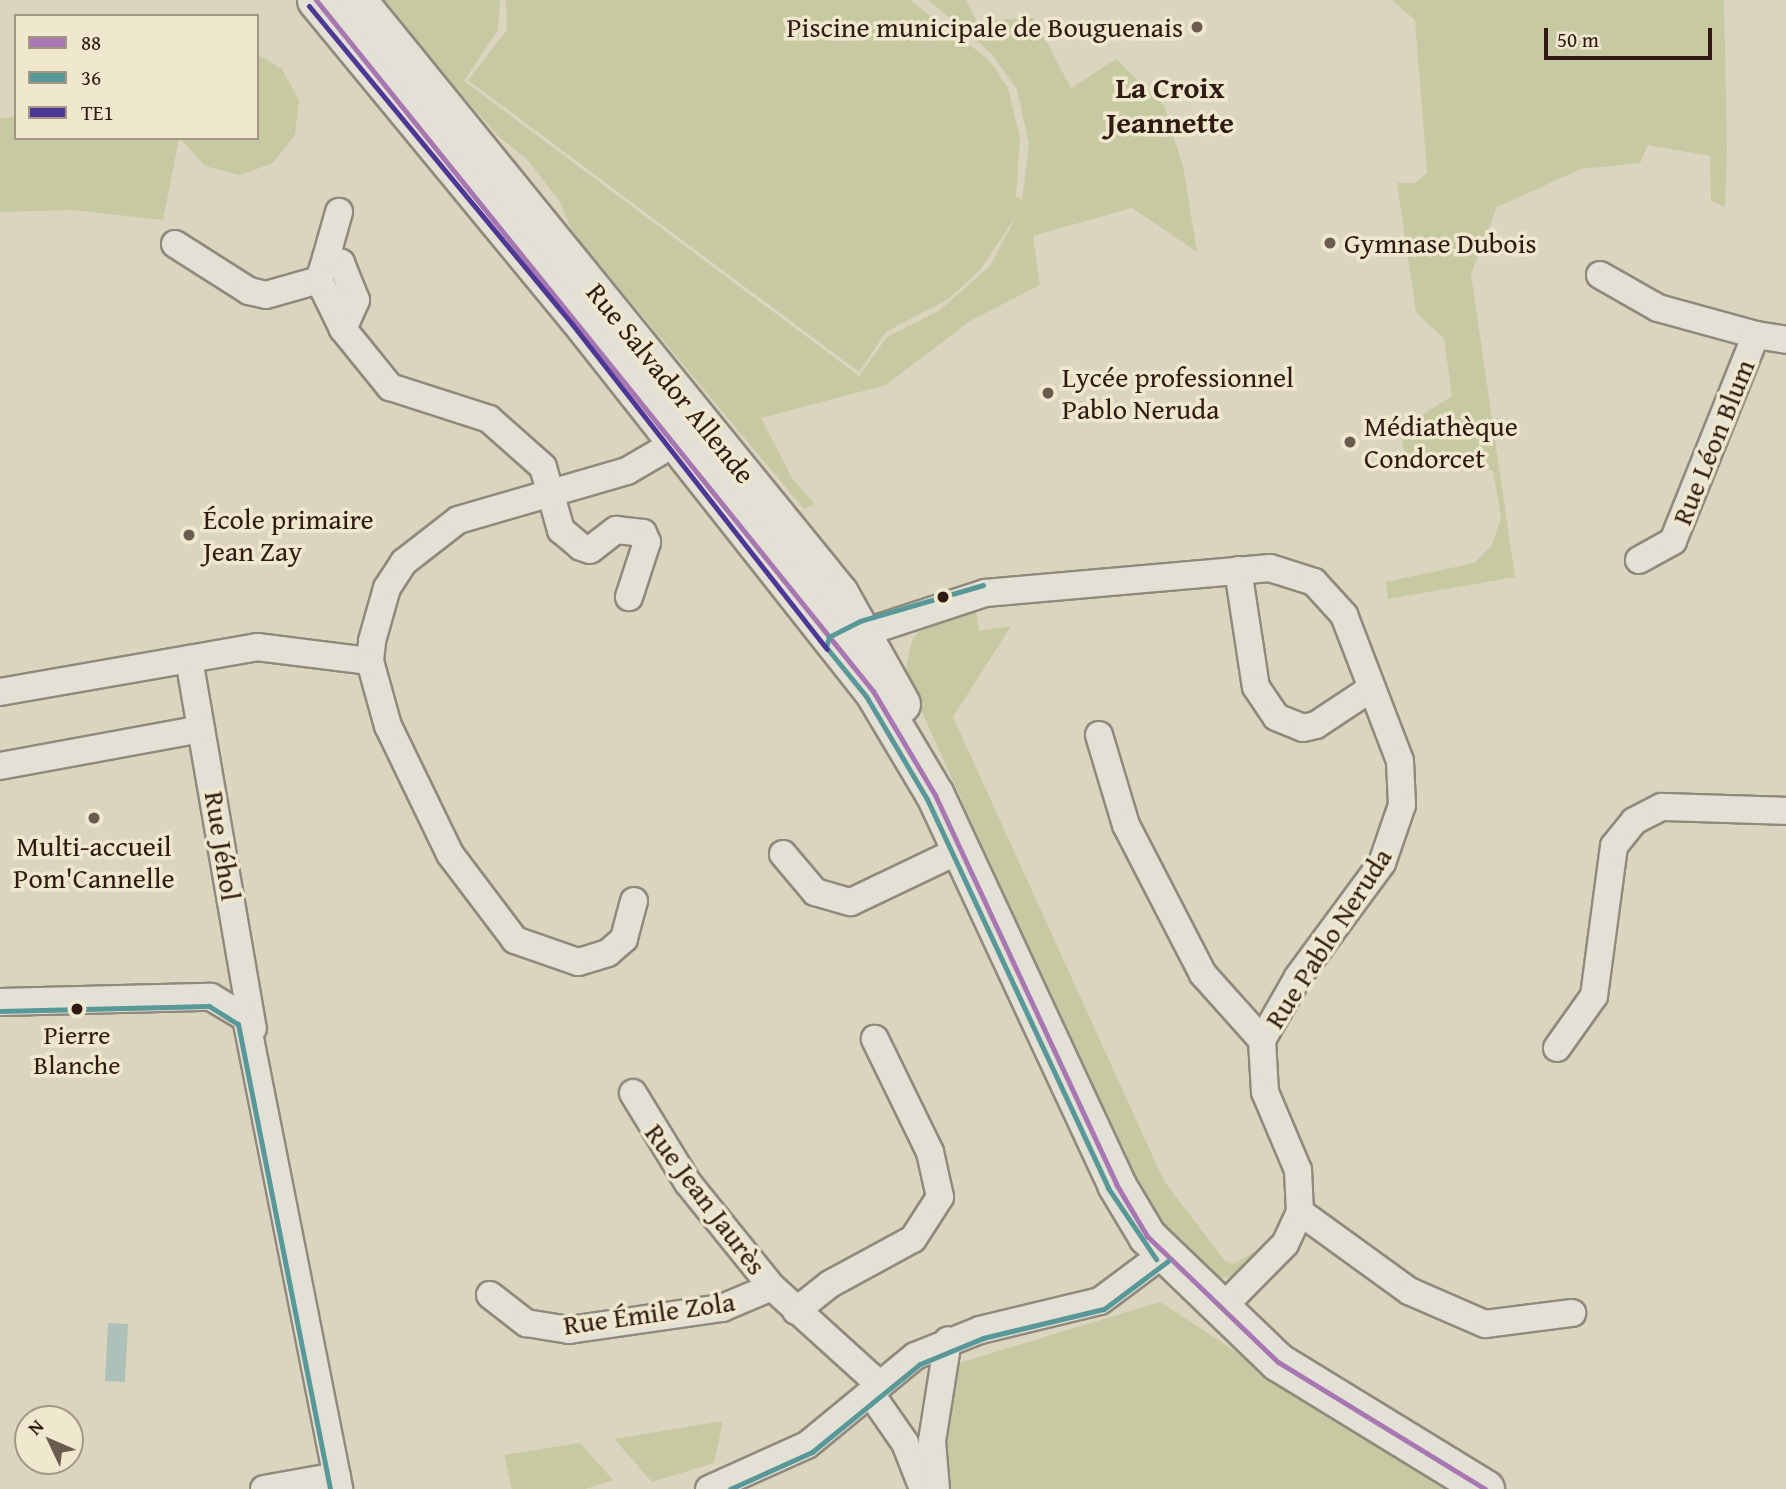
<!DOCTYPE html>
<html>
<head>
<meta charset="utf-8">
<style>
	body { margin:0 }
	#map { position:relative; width:1786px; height:1489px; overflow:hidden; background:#dbd5bf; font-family:"Gentium Book Plus",serif }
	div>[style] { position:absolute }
	.green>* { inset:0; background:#c7c9a2 }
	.water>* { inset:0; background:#aec1b9; transform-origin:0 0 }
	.roads { filter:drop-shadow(2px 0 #908a7c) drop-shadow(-2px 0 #908a7c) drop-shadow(0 2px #908a7c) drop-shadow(0 -2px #908a7c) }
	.street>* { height:26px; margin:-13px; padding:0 13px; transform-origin:13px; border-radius:13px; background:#e3e0d5 }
	.secondary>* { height:37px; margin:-18.5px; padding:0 18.5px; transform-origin:18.5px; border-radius:18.5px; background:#e3e0d5 }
	.bus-1>* { height:5px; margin:-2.5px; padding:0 2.5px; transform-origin:2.5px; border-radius:2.5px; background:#a877b2 }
	.bus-2>* { height:5px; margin:-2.5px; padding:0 2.5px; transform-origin:2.5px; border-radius:2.5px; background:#589898 }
	.bus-3>* { height:5px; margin:-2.5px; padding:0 2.5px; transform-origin:2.5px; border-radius:2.5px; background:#4e3896 }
	.dots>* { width:19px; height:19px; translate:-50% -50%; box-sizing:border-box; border:4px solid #efe8ce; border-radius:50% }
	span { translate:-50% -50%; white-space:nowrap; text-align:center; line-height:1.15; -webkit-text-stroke:7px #efe8ce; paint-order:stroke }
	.bus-label { font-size:26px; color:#301b12 }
	.poi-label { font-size:28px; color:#301b12 }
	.right { translate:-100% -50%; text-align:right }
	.left { translate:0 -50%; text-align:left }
	.street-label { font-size:28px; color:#301b12 }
	.neighbourhood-label { font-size:30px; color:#301b12; font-weight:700 }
	.legend { position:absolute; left:14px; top:14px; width:245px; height:126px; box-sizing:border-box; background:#efe8ce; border:2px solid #a39683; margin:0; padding:9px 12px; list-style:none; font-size:21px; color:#301b12 }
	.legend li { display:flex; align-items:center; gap:14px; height:35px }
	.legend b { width:35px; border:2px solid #a39683 }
	.north { position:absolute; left:14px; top:1405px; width:70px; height:70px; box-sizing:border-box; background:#efe8ce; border:2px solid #a39683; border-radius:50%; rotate:314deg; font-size:19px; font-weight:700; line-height:28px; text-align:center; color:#301b12 }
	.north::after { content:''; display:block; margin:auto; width:24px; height:32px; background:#6c5c4f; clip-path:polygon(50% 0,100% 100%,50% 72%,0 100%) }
	.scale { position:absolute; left:1544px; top:28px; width:168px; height:32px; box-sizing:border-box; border:4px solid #301b12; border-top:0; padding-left:9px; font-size:21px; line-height:24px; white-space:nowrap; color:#301b12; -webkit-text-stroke:5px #efe8ce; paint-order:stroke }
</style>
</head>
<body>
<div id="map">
	<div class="green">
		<div style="clip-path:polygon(377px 0,500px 0,498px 30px,464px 81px,859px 376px,887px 337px,940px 310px,990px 266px,1018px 213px,980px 270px,950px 298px,886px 332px,859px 372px,468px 80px,507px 30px,506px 0,910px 0,988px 59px,1008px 88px,1020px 137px,1016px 197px,1022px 200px,1029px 144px,1017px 90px,991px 53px,928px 0,966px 0,977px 21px,1034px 18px,1071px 88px,1116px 59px,1164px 105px,1183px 167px,1197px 252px,1132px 208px,1033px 236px,1040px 285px,970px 321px,886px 385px,761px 418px,792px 478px,815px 504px,804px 509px,573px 233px,560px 202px,527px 159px,500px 138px)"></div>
		<div style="clip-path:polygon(1392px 0,1724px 0,1727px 151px,1725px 207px,1711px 201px,1710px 156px,1648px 145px,1640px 163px,1581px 169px,1497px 207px,1471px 274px,1515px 577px,1388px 599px,1386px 582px,1474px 563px,1492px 545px,1501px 518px,1493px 471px,1457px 453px,1406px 461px,1400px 429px,1452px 396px,1444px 339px,1416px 312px,1397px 183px,1415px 183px,1427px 173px,1415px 20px)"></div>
		<div style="clip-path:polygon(257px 54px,282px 69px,299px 100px,295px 135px,273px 163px,240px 175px,205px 166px,180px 138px,257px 138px)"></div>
		<div style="clip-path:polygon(16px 117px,16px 138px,179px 138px,163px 220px,73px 210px,0 212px,0 118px)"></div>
		<div style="clip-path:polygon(976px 611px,979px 631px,1011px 626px,953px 717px,1164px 1181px,1225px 1261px,1233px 1264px,1265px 1246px,1235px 1277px,1209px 1278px,1151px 1221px,912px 690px,906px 667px,912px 640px,923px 627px)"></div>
		<div style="clip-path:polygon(1160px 1302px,1256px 1365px,1451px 1489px,944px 1489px,940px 1437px,959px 1363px)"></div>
		<div style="clip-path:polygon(723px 1421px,714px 1463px,652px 1482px,614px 1439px)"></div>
		<div style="clip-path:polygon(580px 1443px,613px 1480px,585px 1489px,512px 1489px,504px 1455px)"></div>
	</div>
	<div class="water">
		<div style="left:108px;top:1323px;width:20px;height:58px;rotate:3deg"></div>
	</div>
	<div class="roads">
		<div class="street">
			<div style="left:175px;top:244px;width:88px;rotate:32.4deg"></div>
			<div style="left:249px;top:291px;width:17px;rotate:13deg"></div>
			<div style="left:266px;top:295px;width:55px;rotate:-15.8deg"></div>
			<div style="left:326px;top:258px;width:16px;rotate:18deg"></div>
			<div style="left:341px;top:263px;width:40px;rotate:68deg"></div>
			<div style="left:356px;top:300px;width:32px;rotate:114deg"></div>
			<div style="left:343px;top:329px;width:55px;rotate:-116.1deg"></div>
			<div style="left:319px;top:280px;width:23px;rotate:-72deg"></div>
			<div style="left:326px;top:258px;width:48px;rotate:-74.2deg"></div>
			<div style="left:1600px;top:275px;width:67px;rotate:29.6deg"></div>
			<div style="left:1658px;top:308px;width:102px;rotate:15.4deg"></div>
			<div style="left:343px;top:329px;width:75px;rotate:51deg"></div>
			<div style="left:390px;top:387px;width:104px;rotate:17.9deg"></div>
			<div style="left:489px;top:419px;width:72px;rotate:41.6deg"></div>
			<div style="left:543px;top:467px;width:66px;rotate:74.1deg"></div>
			<div style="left:561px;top:530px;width:26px;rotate:40deg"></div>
			<div style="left:581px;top:547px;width:9px;rotate:18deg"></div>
			<div style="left:590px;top:550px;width:33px;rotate:-38deg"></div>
			<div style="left:616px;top:530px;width:27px;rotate:6deg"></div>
			<div style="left:643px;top:533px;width:10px;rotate:66deg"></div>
			<div style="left:647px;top:542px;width:58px;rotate:108.1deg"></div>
			<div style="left:1639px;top:560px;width:39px;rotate:-29deg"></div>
			<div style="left:1673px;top:541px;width:222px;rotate:-68.1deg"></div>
			<div style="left:1756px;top:335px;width:30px;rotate:9deg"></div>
			<div style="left:1238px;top:570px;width:118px;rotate:81.3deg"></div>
			<div style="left:1256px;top:687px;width:36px;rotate:56deg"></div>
			<div style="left:1276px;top:717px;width:29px;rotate:22deg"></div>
			<div style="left:1303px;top:728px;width:13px;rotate:-13deg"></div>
			<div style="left:1316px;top:725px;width:67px;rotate:-33.5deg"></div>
			<div style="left:845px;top:639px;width:147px;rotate:-18.2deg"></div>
			<div style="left:985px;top:593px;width:286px;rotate:-5deg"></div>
			<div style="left:1270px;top:568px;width:46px;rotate:17.7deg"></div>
			<div style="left:1314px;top:582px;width:45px;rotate:47.7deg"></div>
			<div style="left:1344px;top:615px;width:156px;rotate:69deg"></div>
			<div style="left:1400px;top:761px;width:44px;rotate:87.4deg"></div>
			<div style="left:1402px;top:805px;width:61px;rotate:109deg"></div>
			<div style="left:1382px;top:863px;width:142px;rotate:126.4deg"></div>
			<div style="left:1298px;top:977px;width:73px;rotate:119.7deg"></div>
			<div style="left:1262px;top:1040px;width:52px;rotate:86.7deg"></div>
			<div style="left:1265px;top:1092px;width:85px;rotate:67.1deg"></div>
			<div style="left:1298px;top:1170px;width:42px;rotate:87.3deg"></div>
			<div style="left:1300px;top:1212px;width:35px;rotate:115deg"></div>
			<div style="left:1285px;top:1244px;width:94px;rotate:134.6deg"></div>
			<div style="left:189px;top:659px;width:375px;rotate:80.2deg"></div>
			<div style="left:0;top:692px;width:261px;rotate:-9.9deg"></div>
			<div style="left:257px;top:647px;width:114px;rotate:7.1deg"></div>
			<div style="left:1099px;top:735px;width:94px;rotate:73.3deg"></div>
			<div style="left:1126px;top:825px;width:168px;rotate:62.7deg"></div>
			<div style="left:1203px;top:974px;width:89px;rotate:48.2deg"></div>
			<div style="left:0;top:766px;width:204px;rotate:-10.4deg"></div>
			<div style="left:783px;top:854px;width:50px;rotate:49.9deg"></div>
			<div style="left:815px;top:892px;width:37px;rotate:16deg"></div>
			<div style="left:851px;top:902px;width:123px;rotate:-25.5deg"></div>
			<div style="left:634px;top:901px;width:39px;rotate:105deg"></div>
			<div style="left:624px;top:939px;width:21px;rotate:139deg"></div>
			<div style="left:608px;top:953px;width:31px;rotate:163deg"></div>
			<div style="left:578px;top:962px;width:67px;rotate:-160.8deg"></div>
			<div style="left:515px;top:940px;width:108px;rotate:-127.1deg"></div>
			<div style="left:450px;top:854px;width:142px;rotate:-115.8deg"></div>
			<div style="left:388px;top:726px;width:67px;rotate:-105.5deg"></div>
			<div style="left:370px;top:661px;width:20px;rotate:-84deg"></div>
			<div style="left:372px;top:641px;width:55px;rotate:-74.2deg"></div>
			<div style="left:387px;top:588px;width:31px;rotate:-57deg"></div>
			<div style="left:404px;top:562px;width:68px;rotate:-37.9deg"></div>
			<div style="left:458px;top:520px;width:176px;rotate:-16.2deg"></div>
			<div style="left:627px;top:471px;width:75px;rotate:-30.3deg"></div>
			<div style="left:0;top:1002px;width:211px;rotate:-1.4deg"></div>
			<div style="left:211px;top:997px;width:41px;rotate:31deg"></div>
			<div style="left:246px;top:1018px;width:480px;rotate:78.8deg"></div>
			<div style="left:1557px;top:1048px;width:64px;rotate:-54.6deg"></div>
			<div style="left:1594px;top:996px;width:151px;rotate:-82.4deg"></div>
			<div style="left:1614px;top:846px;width:32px;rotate:-51deg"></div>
			<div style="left:1634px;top:821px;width:31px;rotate:-27deg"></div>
			<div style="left:1662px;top:807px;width:124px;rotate:1.8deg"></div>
			<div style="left:633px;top:1093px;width:105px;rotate:58.6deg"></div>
			<div style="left:688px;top:1183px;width:134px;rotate:51.1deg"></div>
			<div style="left:772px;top:1287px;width:146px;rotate:42.2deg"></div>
			<div style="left:1300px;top:1212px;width:135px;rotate:35.9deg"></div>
			<div style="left:1409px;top:1291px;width:83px;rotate:23.5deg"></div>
			<div style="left:1485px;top:1324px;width:88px;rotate:-7.2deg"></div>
			<div style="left:490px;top:1295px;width:46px;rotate:37.9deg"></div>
			<div style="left:526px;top:1323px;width:44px;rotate:9.2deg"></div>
			<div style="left:569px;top:1330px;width:155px;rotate:-8.2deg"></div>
			<div style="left:722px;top:1308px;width:54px;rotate:-22.8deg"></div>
			<div style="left:796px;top:1311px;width:43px;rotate:-38.5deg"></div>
			<div style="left:830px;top:1284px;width:94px;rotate:-28.5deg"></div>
			<div style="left:913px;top:1239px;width:50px;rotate:-57.3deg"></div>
			<div style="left:940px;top:1197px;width:46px;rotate:-102.5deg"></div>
			<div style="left:930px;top:1152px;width:126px;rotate:-116deg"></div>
			<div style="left:871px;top:1394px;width:60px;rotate:55.2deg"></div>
			<div style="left:905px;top:1443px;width:49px;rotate:68.6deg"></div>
			<div style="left:264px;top:1489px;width:74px;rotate:-10.1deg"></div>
			<div style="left:709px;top:1489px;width:107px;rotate:-24.2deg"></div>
			<div style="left:807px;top:1445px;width:140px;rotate:-39.5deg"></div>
			<div style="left:915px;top:1356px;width:70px;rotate:-21.8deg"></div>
			<div style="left:980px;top:1330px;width:123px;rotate:-13.6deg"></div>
			<div style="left:1100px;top:1301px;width:79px;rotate:-36.7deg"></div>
			<div style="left:936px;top:1489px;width:48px;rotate:-94.8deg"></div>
			<div style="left:932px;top:1441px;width:102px;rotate:-81deg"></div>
		</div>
		<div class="secondary">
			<div style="left:316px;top:0;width:413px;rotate:50.5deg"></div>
			<div style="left:579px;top:319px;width:474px;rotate:51.7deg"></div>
			<div style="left:873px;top:691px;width:121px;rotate:59.2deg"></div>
			<div style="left:935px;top:795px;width:429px;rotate:65deg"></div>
			<div style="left:1116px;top:1184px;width:61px;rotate:59.2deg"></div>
			<div style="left:1147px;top:1236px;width:182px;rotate:43.9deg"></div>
			<div style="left:1278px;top:1362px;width:243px;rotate:31.5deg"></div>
			<div style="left:357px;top:0;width:764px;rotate:50.9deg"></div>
			<div style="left:839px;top:593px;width:127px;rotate:60.8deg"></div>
		</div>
	</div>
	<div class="bus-1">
		<div style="left:316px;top:0;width:888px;rotate:51.13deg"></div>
		<div style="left:873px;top:691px;width:121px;rotate:59.2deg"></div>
		<div style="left:935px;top:795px;width:429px;rotate:65deg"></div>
		<div style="left:1116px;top:1184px;width:61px;rotate:59.2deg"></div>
		<div style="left:1147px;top:1236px;width:182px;rotate:43.9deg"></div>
		<div style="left:1278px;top:1362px;width:243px;rotate:31.5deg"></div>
	</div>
	<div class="bus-2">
		<div style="left:983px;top:585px;width:128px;rotate:163.7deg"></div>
		<div style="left:860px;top:621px;width:35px;rotate:153deg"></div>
		<div style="left:829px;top:637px;width:10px;rotate:107deg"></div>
		<div style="left:826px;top:647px;width:63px;rotate:50.8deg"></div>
		<div style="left:866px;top:696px;width:120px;rotate:59.4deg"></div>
		<div style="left:927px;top:799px;width:429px;rotate:65deg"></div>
		<div style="left:1108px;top:1188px;width:86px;rotate:55.9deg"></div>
		<div style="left:0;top:1011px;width:209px;rotate:-1.4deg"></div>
		<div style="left:209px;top:1006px;width:34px;rotate:32deg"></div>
		<div style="left:238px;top:1024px;width:474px;rotate:78.8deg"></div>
		<div style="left:730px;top:1489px;width:90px;rotate:-24.3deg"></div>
		<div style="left:812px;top:1452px;width:139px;rotate:-39.2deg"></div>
		<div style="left:920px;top:1364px;width:68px;rotate:-22.4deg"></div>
		<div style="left:983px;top:1338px;width:124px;rotate:-13.5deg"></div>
		<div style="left:1104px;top:1309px;width:80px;rotate:-36.9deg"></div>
	</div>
	<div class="bus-3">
		<div style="left:309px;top:6px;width:413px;rotate:50.4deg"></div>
		<div style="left:572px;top:324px;width:413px;rotate:51.9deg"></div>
	</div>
	<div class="dots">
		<div style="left:1197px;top:27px;background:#6c5c4f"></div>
		<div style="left:1330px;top:243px;background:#6c5c4f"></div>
		<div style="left:1048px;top:393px;background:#6c5c4f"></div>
		<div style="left:1350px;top:442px;background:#6c5c4f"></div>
		<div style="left:189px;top:535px;background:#6c5c4f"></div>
		<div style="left:943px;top:597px;background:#301b12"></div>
		<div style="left:94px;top:818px;background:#6c5c4f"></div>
		<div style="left:77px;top:1009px;background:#301b12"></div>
	</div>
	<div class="bus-label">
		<span style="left:77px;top:1050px">Pierre<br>Blanche</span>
	</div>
	<div class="poi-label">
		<span class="right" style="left:1183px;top:27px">Piscine municipale de Bouguenais</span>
		<span class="left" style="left:1344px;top:243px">Gymnase Dubois</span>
		<span class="left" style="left:1062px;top:393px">Lycée professionnel<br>Pablo Neruda</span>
		<span class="left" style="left:1364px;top:442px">Médiathèque<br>Condorcet</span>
		<span class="left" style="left:203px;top:535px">École primaire<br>Jean Zay</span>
		<span style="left:94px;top:862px">Multi-accueil<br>Pom'Cannelle</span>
	</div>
	<div class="street-label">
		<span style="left:671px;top:383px;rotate:51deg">Rue Salvador Allende</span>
		<span style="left:1713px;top:442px;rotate:-68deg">Rue Léon Blum</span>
		<span style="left:223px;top:846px;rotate:81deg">Rue Jéhol</span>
		<span style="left:1328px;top:938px;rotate:-57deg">Rue Pablo Neruda</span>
		<span style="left:706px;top:1199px;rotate:53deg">Rue Jean Jaurès</span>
		<span style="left:649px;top:1313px;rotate:-8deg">Rue Émile Zola</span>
	</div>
	<div class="neighbourhood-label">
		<span style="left:1170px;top:104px">La Croix<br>Jeannette</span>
	</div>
	<ul class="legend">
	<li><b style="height:9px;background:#a877b2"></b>88</li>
	<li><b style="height:9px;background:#589898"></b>36</li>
	<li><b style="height:9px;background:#4e3896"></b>TE1</li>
	</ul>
	<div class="north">N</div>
	<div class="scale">50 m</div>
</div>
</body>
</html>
